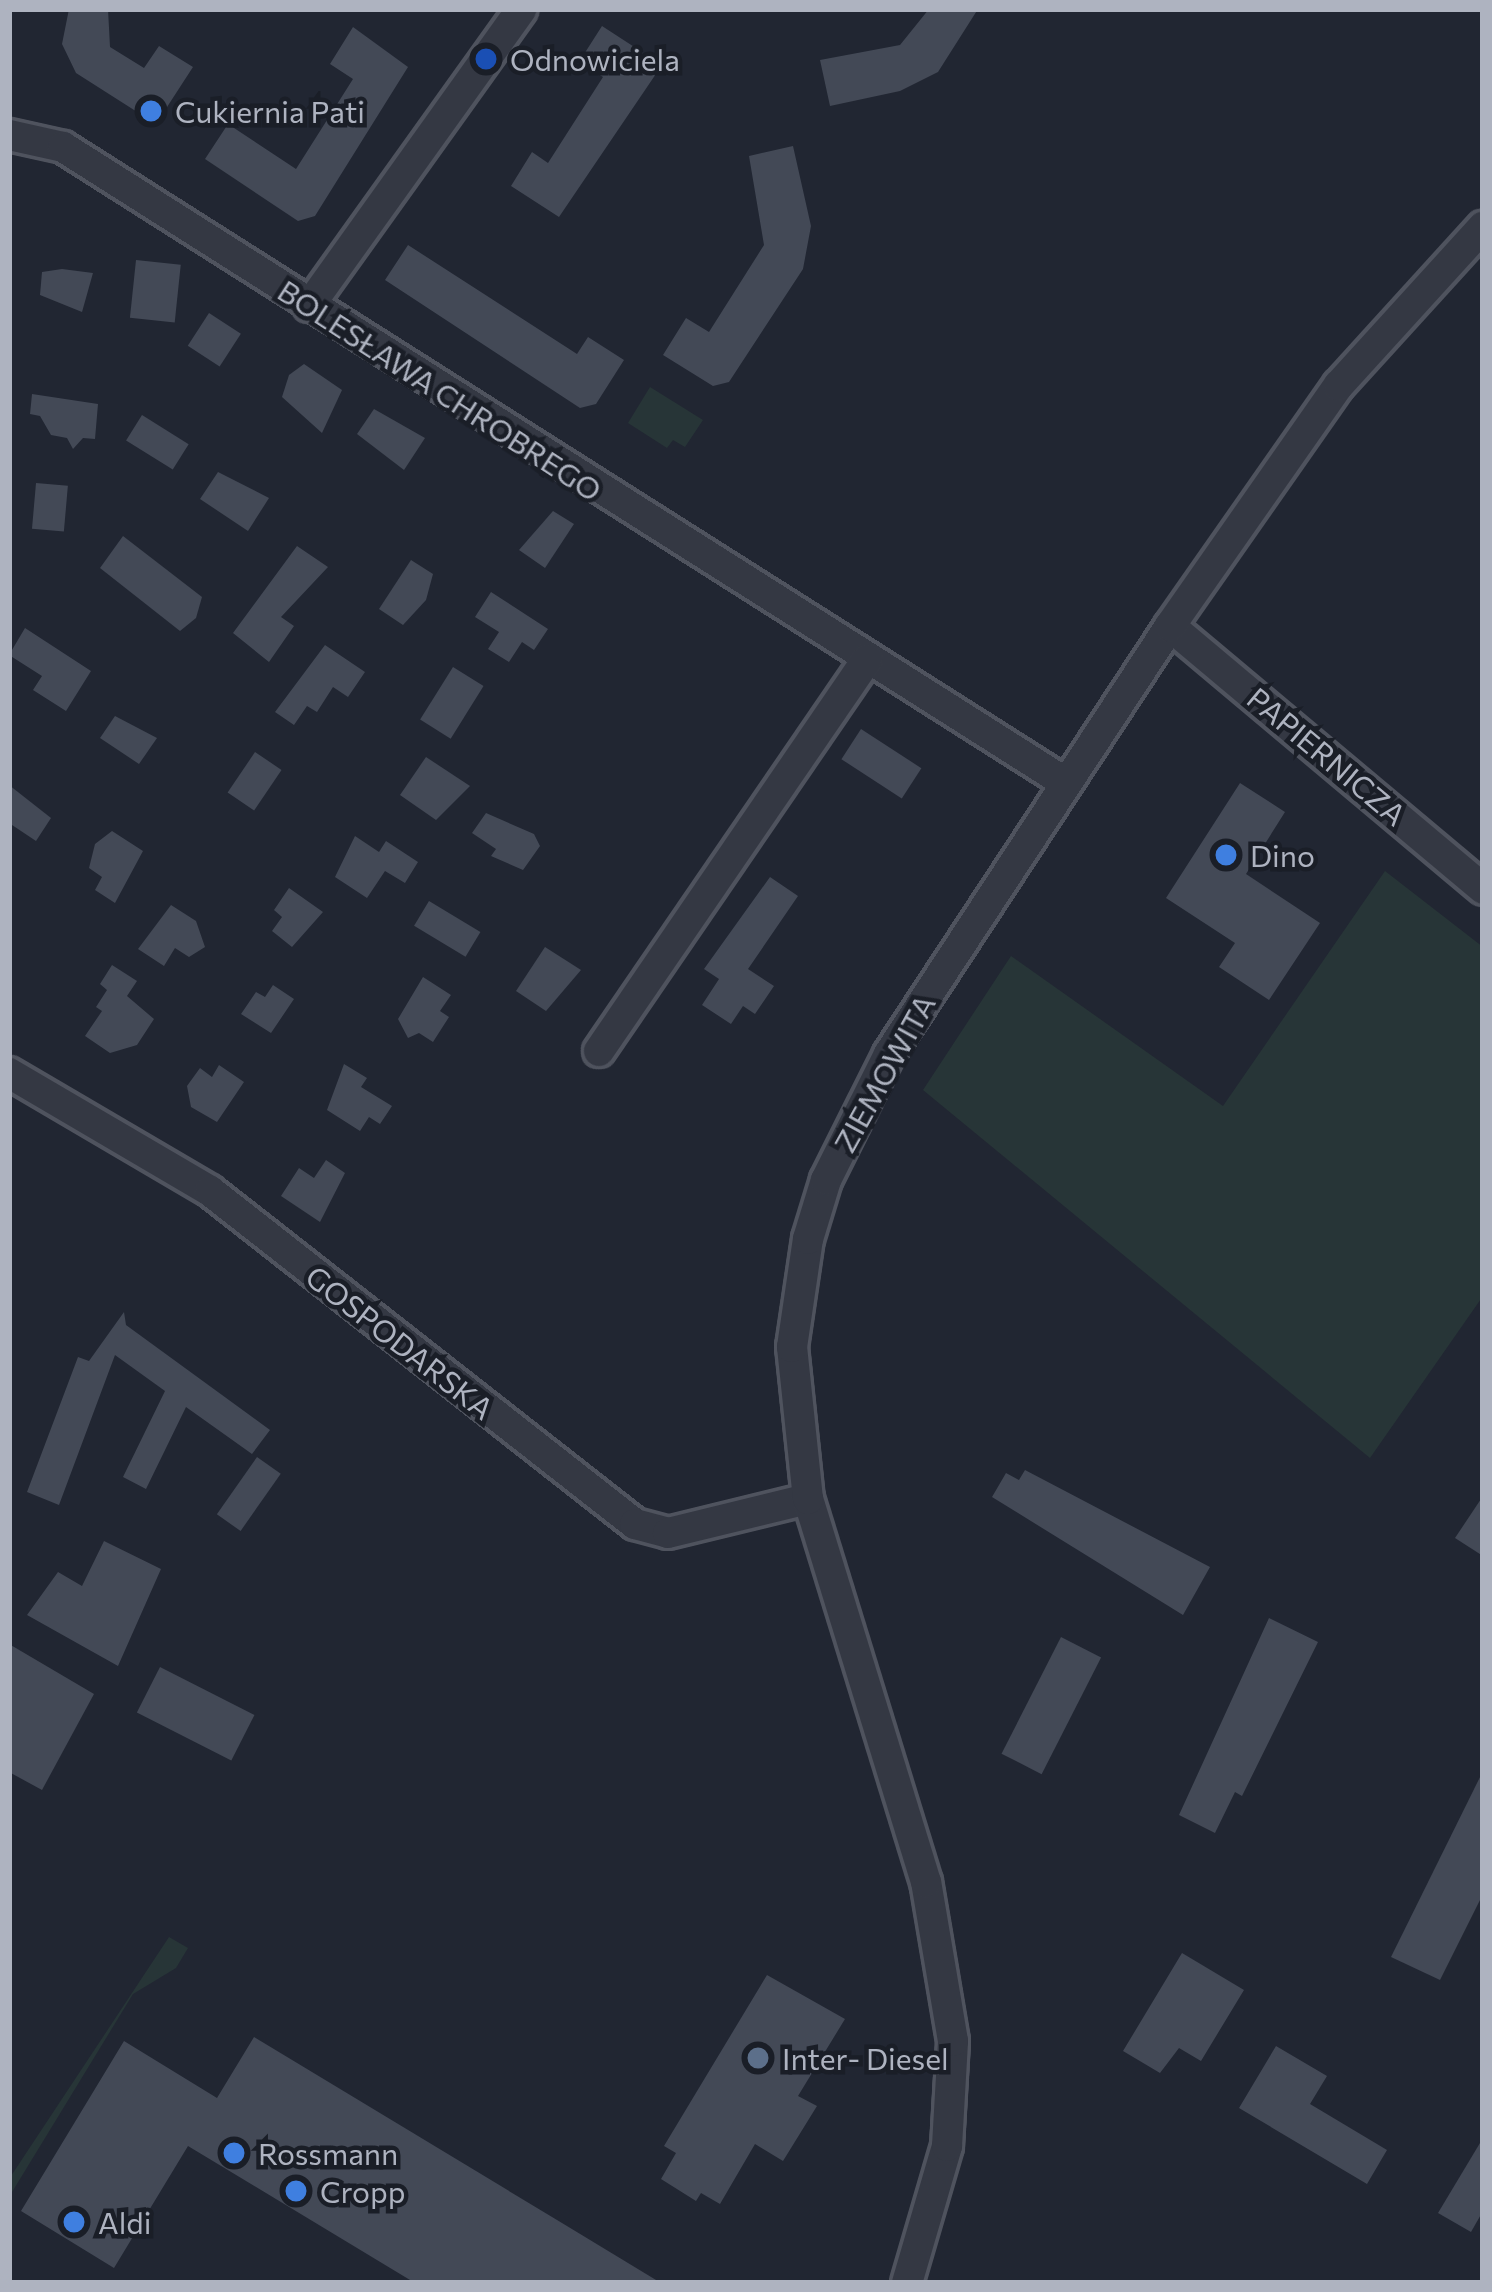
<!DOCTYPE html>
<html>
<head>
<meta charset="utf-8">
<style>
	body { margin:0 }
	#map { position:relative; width:1492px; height:2292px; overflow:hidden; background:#212632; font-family:Commissioner,sans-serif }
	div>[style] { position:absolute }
	.green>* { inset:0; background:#273537 }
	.building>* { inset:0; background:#434956; transform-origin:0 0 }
	.roads { filter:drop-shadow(3px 0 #4f535e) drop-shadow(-3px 0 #4f535e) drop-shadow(0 3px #4f535e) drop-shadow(0 -3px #4f535e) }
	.minor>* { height:30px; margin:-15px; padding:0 15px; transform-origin:15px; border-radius:15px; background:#343843 }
	.dots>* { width:33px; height:33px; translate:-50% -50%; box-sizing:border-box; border:6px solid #1a1e27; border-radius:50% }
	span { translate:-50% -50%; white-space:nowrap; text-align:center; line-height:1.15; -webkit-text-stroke:9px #1a1e27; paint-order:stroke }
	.poi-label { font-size:30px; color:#aeb3c0 }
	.left { translate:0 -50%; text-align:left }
	.street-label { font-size:30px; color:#aeb3c0 }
	.frame { position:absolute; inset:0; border:12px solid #aeb3c0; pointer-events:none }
</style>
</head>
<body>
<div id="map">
	<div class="green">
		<div style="clip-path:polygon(650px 387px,703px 420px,685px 447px,673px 440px,667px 448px,628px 423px)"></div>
		<div style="clip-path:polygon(1385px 871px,1483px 947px,1483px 1296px,1370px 1458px,923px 1090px,1011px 956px,1223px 1106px)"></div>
		<div style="clip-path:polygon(169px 1937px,188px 1948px,176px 1968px,133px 1994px,9px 2197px,9px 2179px)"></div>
	</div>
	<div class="building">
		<div style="clip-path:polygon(69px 9px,108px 9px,110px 47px,144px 68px,159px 46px,193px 67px,156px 124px,76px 73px,62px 44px)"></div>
		<div style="clip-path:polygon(929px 9px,978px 9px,938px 72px,900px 91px,830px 106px,820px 60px,900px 45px)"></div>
		<div style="clip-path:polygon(602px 26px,662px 65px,559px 217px,511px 186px,532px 152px,548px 163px,603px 77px,579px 62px)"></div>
		<div style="clip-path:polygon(353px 27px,408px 67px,315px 216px,298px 221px,205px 159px,228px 124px,296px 169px,353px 79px,330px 64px)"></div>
		<div style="clip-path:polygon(793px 146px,811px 226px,803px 269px,729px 382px,713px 386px,663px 355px,686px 318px,709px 332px,764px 245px,749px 156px)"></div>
		<div style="clip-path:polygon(408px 245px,577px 354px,588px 337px,624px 360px,596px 404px,580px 408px,385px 280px)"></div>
		<div style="left:136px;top:260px;width:45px;height:58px;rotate:6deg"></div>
		<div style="clip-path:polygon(62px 269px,93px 273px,82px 312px,40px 295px,42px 272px)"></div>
		<div style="left:209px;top:313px;width:38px;height:39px;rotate:33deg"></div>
		<div style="clip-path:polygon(304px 364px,342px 390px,322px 433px,282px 397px,289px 375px)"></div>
		<div style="clip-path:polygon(32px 394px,98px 404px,95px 439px,83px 438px,73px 449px,67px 438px,51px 435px,40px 416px,30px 414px)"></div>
		<div style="clip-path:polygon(374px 409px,425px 438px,404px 470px,357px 434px)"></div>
		<div style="left:142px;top:415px;width:55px;height:30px;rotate:32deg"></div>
		<div style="clip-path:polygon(218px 472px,269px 498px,248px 531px,200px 499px)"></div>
		<div style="left:36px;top:483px;width:32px;height:46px;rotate:5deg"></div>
		<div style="clip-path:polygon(553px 511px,574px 524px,545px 568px,519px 550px)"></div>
		<div style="clip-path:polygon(123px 536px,202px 597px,196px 618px,180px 631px,100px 568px)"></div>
		<div style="clip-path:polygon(297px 546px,328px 567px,281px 617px,294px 626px,269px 662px,233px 633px)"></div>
		<div style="clip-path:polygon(411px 560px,433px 574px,426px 600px,403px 625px,379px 609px)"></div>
		<div style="clip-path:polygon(491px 592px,548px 629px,534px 650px,522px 642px,509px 662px,488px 649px,499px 632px,475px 617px)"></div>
		<div style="clip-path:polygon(25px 628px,91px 671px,66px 711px,33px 690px,42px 676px,9px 655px)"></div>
		<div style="clip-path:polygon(325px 645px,365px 672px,348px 697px,333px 687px,317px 712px,307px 706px,294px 725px,275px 712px)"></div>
		<div style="left:453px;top:667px;width:36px;height:62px;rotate:32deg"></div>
		<div style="clip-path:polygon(115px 716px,157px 738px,139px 764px,100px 738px)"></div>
		<div style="left:861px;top:729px;width:72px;height:36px;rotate:33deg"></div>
		<div style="left:255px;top:752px;width:32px;height:49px;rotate:34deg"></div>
		<div style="clip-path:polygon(426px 757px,470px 786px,436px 820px,400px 795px)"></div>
		<div style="clip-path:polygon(1240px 783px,1285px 812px,1246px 874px,1320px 923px,1269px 1000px,1219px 967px,1235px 943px,1166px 898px)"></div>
		<div style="clip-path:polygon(9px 785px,51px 818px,36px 841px,9px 823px)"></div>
		<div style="clip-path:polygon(486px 813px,534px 834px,540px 846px,523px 870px,491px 856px,496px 849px,472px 833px)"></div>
		<div style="clip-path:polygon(112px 831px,143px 851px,115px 903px,95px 890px,102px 877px,89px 868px,95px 844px)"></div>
		<div style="clip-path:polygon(355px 836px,379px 852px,386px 841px,418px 862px,405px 883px,385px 871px,367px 898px,335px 877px)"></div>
		<div style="clip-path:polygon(770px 877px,798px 896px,748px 969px,774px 986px,755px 1014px,743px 1006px,731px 1024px,702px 1005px,719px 979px,704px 969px)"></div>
		<div style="clip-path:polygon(289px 888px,323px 912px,292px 947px,272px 931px,282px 917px,274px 910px)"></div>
		<div style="left:429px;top:901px;width:60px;height:29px;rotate:31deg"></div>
		<div style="clip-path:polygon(171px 905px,196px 921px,205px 947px,189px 957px,175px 948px,164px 966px,138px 949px)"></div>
		<div style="clip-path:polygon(545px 947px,581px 970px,546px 1011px,516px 991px)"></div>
		<div style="clip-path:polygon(112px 965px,137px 981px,127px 996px,154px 1019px,137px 1045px,110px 1053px,85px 1036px,102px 1011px,96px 1007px,107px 990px,100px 984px)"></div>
		<div style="clip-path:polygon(423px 977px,451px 995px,440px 1011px,449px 1017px,433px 1042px,419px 1033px,408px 1038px,398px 1019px)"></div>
		<div style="clip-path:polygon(273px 985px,294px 999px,271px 1033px,241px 1014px,256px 992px,265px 997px)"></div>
		<div style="clip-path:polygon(344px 1064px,367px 1078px,361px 1087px,392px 1106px,380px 1124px,369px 1117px,360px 1131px,327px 1110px)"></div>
		<div style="clip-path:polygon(219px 1065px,244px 1082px,217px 1122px,191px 1107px,187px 1086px,200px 1068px,212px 1077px)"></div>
		<div style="clip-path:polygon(326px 1160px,345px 1173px,320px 1222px,281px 1196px,299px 1168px,314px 1178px)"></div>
		<div style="clip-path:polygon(124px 1312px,126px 1325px,270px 1430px,252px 1454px,186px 1407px,146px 1489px,123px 1477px,165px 1391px,115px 1355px,59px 1505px,27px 1492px,78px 1357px,89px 1361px)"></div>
		<div style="left:257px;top:1457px;width:29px;height:70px;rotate:35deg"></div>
		<div style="clip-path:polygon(1025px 1470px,1210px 1567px,1183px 1615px,992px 1497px,1006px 1473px,1019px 1480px)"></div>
		<div style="clip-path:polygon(1483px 1496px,1483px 1556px,1455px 1538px)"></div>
		<div style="clip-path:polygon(104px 1541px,161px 1569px,118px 1666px,27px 1615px,58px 1572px,82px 1586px)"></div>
		<div style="clip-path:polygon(1269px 1618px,1318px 1642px,1242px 1796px,1235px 1792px,1215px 1833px,1179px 1815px)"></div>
		<div style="left:1061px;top:1637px;width:45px;height:131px;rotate:27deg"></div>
		<div style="clip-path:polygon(9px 1644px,94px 1694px,42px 1790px,9px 1772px)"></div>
		<div style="left:160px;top:1667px;width:106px;height:51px;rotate:27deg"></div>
		<div style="clip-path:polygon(1483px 1771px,1483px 1894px,1440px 1980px,1391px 1957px)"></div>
		<div style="clip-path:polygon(1182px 1953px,1244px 1990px,1201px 2061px,1179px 2048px,1160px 2073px,1123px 2051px)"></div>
		<div style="clip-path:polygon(767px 1975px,845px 2019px,798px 2096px,817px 2106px,783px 2161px,755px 2144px,720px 2204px,701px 2193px,696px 2201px,661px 2179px,676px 2153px,664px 2146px)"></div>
		<div style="clip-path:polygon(254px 2037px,562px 2223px,661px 2283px,415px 2283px,188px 2146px,114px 2268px,21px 2211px,124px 2041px,217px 2098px)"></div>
		<div style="clip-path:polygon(1276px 2046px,1327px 2076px,1310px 2104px,1387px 2150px,1367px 2184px,1239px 2108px)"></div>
		<div style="clip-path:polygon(1483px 2138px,1483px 2211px,1471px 2232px,1438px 2213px)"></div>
	</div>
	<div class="roads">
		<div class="minor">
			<div style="left:9px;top:135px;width:55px;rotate:12.5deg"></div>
			<div style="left:63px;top:147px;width:1188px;rotate:32.38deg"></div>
			<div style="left:309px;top:306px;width:365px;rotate:-54.4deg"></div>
			<div style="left:1170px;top:626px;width:409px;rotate:40deg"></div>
			<div style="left:599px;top:1051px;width:475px;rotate:-55.6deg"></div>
			<div style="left:9px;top:1073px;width:233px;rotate:30.4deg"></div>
			<div style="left:210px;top:1191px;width:540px;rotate:38.08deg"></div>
			<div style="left:635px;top:1524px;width:34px;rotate:15deg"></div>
			<div style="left:668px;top:1533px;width:144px;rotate:-13.7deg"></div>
			<div style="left:907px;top:2283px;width:143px;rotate:-73.7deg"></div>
			<div style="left:947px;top:2146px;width:105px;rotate:-86.7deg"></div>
			<div style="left:953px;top:2041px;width:161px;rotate:-99.6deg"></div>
			<div style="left:926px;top:1882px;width:401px;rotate:-107.1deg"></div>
			<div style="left:808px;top:1499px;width:153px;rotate:-96deg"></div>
			<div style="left:792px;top:1347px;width:109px;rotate:-81.6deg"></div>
			<div style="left:808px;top:1239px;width:62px;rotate:-73deg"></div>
			<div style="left:826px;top:1180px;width:141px;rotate:-63.4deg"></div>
			<div style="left:889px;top:1054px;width:512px;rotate:-56.71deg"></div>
			<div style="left:1170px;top:626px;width:294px;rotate:-55deg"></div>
			<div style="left:1339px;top:385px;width:214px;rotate:-47.7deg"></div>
		</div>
	</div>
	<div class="dots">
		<div style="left:486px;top:59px;background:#1a4fb4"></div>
		<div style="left:151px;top:111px;background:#3f7fe0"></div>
		<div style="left:1226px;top:855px;background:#3f7fe0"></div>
		<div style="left:758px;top:2058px;background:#5c6f8a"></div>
		<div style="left:234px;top:2153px;background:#3f7fe0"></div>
		<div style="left:296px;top:2191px;background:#3f7fe0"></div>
		<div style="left:74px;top:2222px;background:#3f7fe0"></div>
	</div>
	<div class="poi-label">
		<span class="left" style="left:510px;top:59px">Odnowiciela</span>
		<span class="left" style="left:175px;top:111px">Cukiernia Pati</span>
		<span class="left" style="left:1250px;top:855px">Dino</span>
		<span class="left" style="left:782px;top:2058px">Inter- Diesel</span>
		<span class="left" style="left:258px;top:2153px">Rossmann</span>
		<span class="left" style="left:320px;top:2191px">Cropp</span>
		<span class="left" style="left:98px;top:2222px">Aldi</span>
	</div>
	<div class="street-label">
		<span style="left:440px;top:390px;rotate:33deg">BOLESŁAWA CHROBREGO</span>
		<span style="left:1327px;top:756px;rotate:40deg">PAPIERNICZA</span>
		<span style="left:884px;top:1073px;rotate:-61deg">ZIEMOWITA</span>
		<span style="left:400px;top:1342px;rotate:38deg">GOSPODARSKA</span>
	</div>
	<div class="frame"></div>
</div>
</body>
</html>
